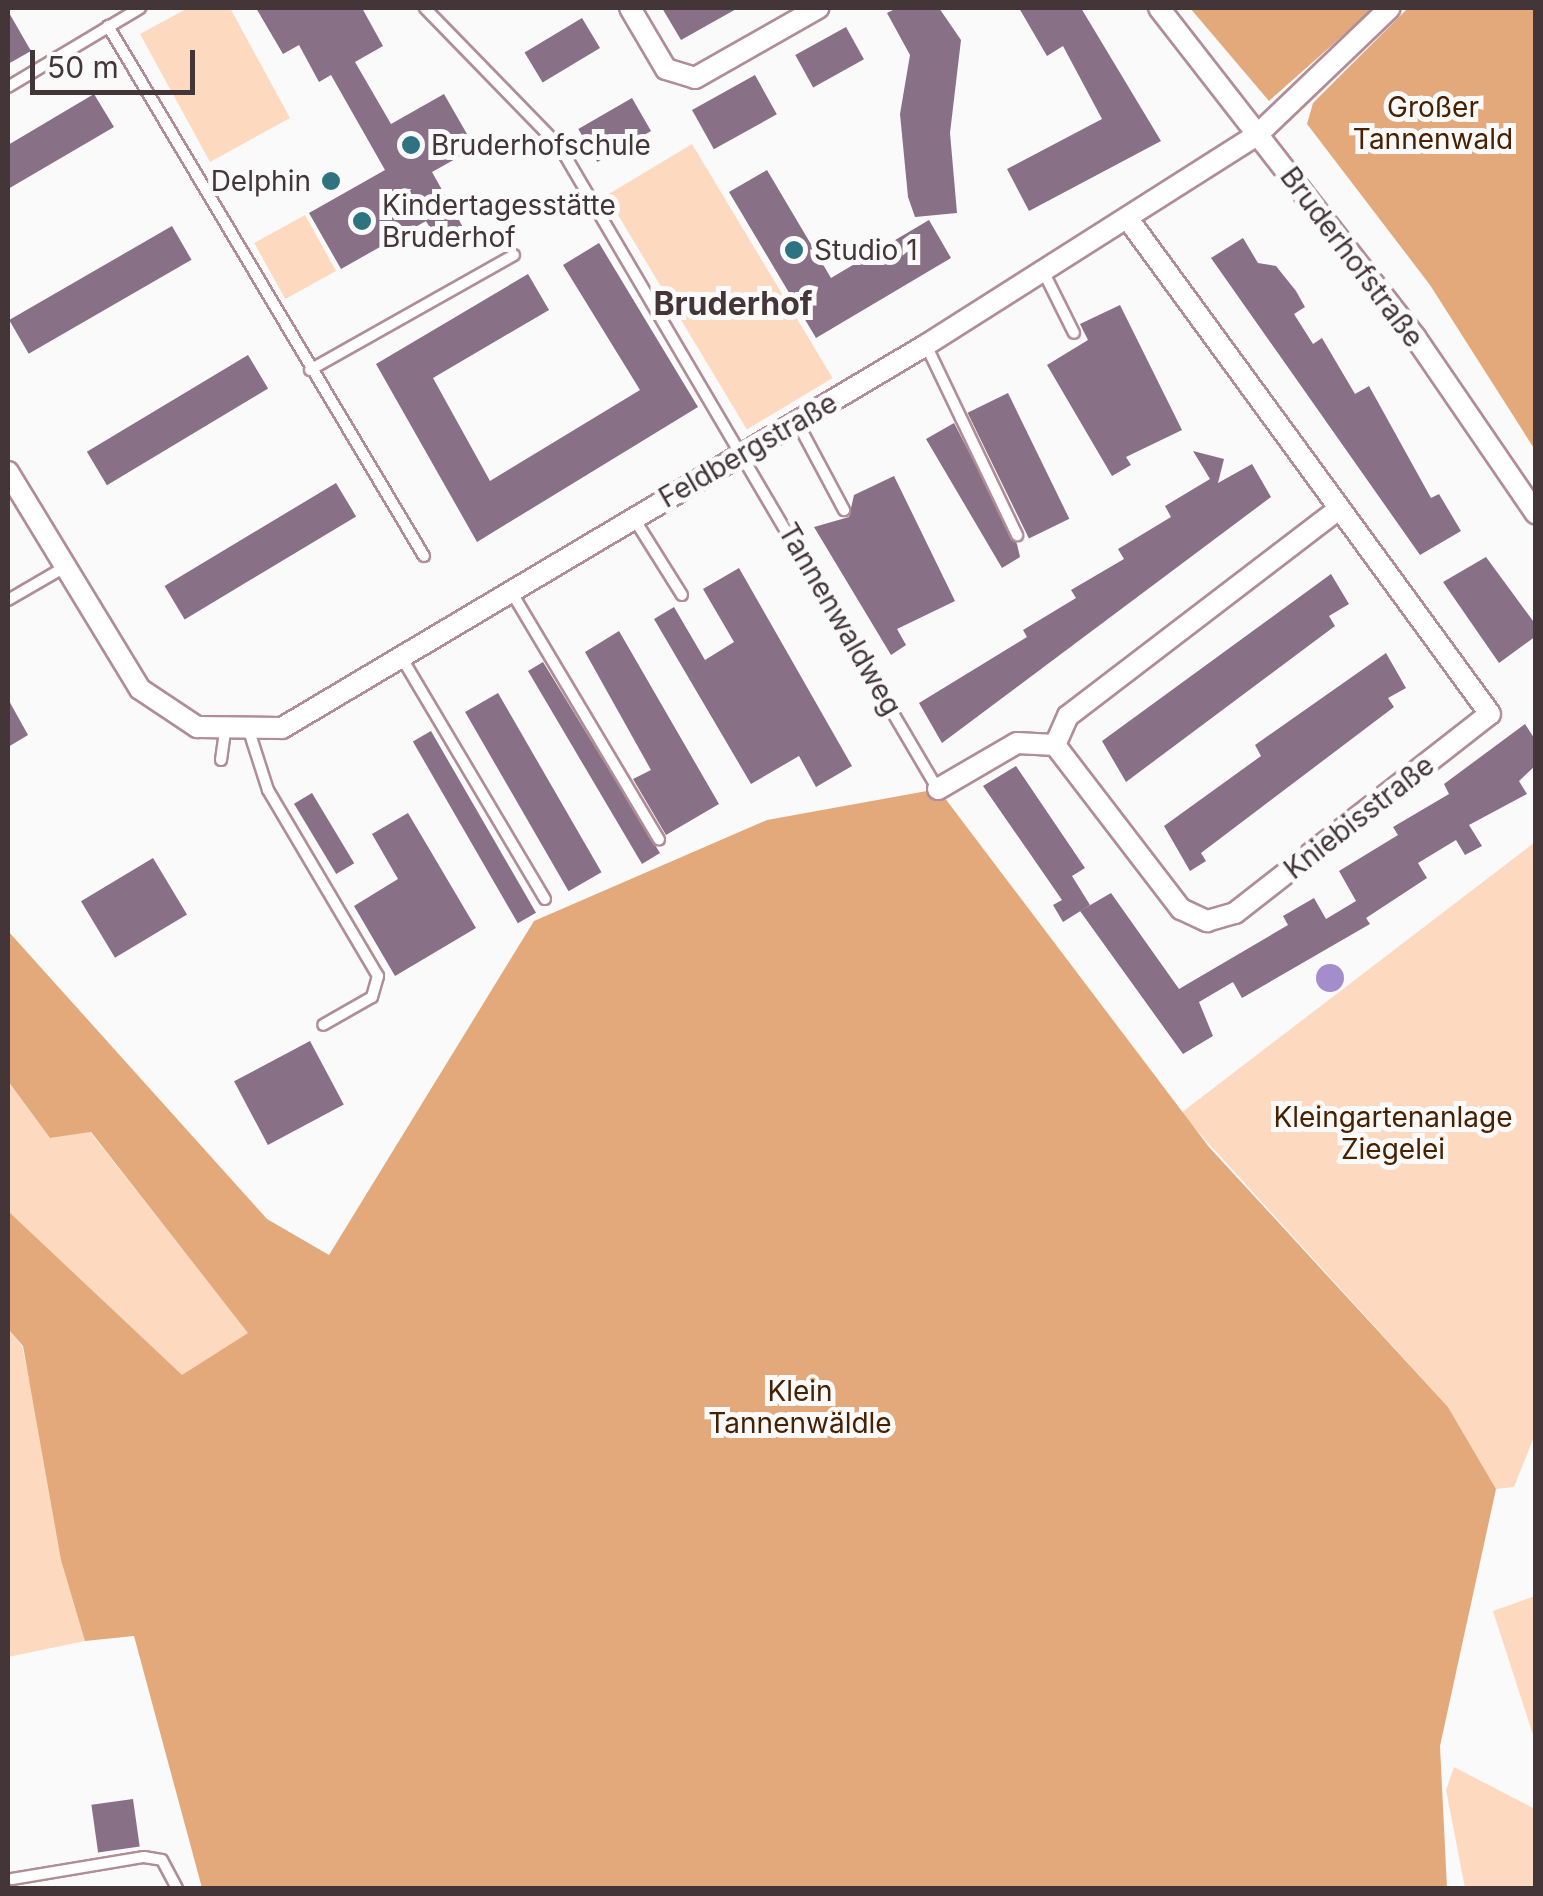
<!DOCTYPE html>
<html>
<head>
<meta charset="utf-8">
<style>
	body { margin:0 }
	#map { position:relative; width:1543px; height:1896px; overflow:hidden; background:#fafafa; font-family:Inter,sans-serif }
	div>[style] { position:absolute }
	.green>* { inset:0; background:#fdd9bf; transform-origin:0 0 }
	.forest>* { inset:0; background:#e4a97b }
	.water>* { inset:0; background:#a38dcb }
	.round { border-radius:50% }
	.building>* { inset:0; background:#887086; transform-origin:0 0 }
	.roads { filter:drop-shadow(2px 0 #b08d97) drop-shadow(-2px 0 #b08d97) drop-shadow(0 2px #b08d97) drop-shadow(0 -2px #b08d97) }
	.lane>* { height:10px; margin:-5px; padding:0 5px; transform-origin:5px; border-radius:5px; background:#fff }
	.street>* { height:20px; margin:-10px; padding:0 10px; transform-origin:10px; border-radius:10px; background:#fff }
	.dots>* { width:28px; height:28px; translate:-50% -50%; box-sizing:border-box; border:5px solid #fafafa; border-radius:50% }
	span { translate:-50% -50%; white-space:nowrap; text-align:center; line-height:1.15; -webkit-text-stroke:10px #fafafa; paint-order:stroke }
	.park-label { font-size:28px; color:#472100 }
	.poi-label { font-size:28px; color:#443539 }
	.left { translate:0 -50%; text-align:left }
	.right { translate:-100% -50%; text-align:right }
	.street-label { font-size:28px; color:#443539 }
	.quarter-label { font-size:32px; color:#443539; font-weight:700 }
	.frame { position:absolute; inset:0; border:10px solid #443539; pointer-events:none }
	.scale { position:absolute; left:30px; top:50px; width:165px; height:45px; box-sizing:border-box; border:5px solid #443539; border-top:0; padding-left:12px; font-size:30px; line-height:35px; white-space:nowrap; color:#443539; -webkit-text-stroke:8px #fafafa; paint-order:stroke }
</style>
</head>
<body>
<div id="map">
	<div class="green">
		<div style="clip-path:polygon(188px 8px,230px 8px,290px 118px,210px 162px,140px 34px)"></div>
		<div style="left:692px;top:144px;width:273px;height:100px;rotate:59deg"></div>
		<div style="left:305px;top:215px;width:64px;height:58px;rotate:61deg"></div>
		<div style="clip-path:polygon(1535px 842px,1536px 1432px,1514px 1487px,1496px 1489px,1448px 1407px,1181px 1113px)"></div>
		<div style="clip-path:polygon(8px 1081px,50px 1138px,90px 1132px,249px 1333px,182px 1376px,8px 1211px)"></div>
		<div style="clip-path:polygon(8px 1329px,22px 1346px,85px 1641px,8px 1657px)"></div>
		<div style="clip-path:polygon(1535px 1596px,1536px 1596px,1535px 1741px,1493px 1611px)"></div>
		<div style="clip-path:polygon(1454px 1767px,1535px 1809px,1535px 1888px,1465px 1888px,1446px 1790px)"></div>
	</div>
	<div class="forest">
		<div style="clip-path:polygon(1190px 8px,1374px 8px,1269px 101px)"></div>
		<div style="clip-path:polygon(1408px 8px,1535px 8px,1535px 450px,1430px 285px,1307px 124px,1313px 103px)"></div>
		<div style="clip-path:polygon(938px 789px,1209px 1147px,1448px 1407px,1496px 1489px,1440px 1746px,1447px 1888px,202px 1888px,134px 1636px,85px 1641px,61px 1560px,23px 1346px,8px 1329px,8px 1211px,182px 1375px,248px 1333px,91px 1132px,50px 1138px,8px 1081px,8px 931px,267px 1219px,329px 1255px,534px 921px,767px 820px)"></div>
	</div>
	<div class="water">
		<div class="round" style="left:1316px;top:964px;width:28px;height:28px"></div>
	</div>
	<div class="building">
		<div style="clip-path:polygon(256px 8px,362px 8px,383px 46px,355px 62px,391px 124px,444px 94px,475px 148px,432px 172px,469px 238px,444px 252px,426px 221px,341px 269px,309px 213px,385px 170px,331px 75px,319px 82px,299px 45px,283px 54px)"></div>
		<div style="clip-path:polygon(662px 8px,738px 8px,681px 40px)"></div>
		<div style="clip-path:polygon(897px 8px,939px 8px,961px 40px,950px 133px,957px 213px,915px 217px,908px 197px,900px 114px,910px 55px,887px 13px)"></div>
		<div style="clip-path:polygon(1019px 8px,1081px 8px,1161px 141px,1029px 211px,1007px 169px,1102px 119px,1063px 46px,1047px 56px)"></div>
		<div style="clip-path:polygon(8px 11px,31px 51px,8px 64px)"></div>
		<div style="left:582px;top:18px;width:35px;height:67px;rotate:59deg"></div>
		<div style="left:846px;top:27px;width:37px;height:58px;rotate:61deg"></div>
		<div style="left:755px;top:75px;width:45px;height:72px;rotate:61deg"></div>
		<div style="clip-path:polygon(94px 94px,114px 127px,8px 189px,8px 145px)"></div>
		<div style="left:632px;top:98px;width:38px;height:62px;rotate:60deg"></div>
		<div style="clip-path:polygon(767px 170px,831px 278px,929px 220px,951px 258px,816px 338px,729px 192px)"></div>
		<div style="left:172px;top:226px;width:39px;height:188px;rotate:60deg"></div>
		<div style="clip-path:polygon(1243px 238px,1258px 263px,1276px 266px,1296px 291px,1305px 307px,1294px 314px,1313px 344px,1322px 338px,1355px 394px,1369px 386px,1431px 498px,1439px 494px,1461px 531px,1420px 555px,1211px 258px)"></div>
		<div style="clip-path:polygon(599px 243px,698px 407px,477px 542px,376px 364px,528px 274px,549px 310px,433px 378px,490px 481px,640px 390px,563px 265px)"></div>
		<div style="clip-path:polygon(1120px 305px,1182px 430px,1126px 457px,1131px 465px,1112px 476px,1047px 365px,1088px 340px,1080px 324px)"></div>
		<div style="left:248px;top:355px;width:39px;height:188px;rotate:59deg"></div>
		<div style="left:1008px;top:393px;width:140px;height:45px;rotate:64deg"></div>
		<div style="clip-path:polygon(954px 423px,1017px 544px,1020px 557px,1002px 568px,926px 439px)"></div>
		<div style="clip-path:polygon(1193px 451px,1224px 459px,1218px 483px,1252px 464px,1271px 497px,942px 743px,919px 703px,1027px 637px,1023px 630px,1076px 598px,1071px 590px,1124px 559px,1118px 549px,1171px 517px,1165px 506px,1210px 479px)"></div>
		<div style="clip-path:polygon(894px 476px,955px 601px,897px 629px,906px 645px,891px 655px,814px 527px,849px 517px,854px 495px)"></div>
		<div style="left:336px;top:483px;width:39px;height:200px;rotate:59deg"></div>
		<div style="clip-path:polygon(1486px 557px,1536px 625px,1536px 636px,1499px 663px,1443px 582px)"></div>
		<div style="clip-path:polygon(739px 568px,852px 766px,816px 787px,799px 756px,751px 784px,654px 619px,674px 607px,705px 660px,734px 642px,703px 589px)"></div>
		<div style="clip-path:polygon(1331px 574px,1349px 604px,1329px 616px,1335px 626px,1126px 782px,1102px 741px)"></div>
		<div style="clip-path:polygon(619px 631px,719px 804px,666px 835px,633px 779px,651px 770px,585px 652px)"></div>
		<div style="clip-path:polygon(1386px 653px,1406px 688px,1388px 698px,1394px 707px,1201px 853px,1206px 861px,1190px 871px,1164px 826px,1261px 756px,1255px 745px)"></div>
		<div style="clip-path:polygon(543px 662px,660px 853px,642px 864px,528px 671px)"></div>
		<div style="left:498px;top:693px;width:207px;height:38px;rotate:60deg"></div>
		<div style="clip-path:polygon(8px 699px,28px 735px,8px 747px)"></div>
		<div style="clip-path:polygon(1525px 724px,1536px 741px,1536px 765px,1519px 781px,1527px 794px,1469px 825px,1482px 846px,1465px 855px,1456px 840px,1418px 863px,1427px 878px,1366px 918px,1370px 924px,1242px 998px,1233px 982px,1199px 1002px,1213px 1036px,1183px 1054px,1080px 911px,1111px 893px,1179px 989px,1288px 925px,1283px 916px,1314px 898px,1326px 919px,1356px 901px,1339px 871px,1398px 835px,1393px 827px,1449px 794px,1444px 784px)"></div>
		<div style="left:431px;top:731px;width:210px;height:21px;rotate:60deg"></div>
		<div style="clip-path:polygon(1016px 766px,1085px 868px,1072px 876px,1090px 905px,1063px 922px,1053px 905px,1062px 900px,983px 786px)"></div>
		<div style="left:312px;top:793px;width:82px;height:21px;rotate:59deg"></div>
		<div style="clip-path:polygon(408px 813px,476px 928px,395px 976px,354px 906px,398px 879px,372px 834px)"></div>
		<div style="left:153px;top:858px;width:66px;height:84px;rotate:59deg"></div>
		<div style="left:310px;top:1041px;width:72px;height:86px;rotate:62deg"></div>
		<div style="left:133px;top:1799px;width:48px;height:42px;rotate:82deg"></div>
	</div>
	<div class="roads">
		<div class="lane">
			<div style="left:425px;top:8px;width:194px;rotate:45.8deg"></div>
			<div style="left:560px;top:147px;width:744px;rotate:59.54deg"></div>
			<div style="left:108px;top:26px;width:617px;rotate:59.2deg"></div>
			<div style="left:8px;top:87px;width:154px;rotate:-30.9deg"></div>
			<div style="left:1043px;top:271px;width:69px;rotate:63.4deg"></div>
			<div style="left:926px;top:345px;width:211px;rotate:64.4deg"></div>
			<div style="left:310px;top:370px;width:234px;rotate:-29.4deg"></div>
			<div style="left:797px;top:422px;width:100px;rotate:61.9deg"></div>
			<div style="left:633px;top:517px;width:92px;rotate:57.9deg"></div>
			<div style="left:512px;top:593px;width:287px;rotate:59.2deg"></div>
			<div style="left:8px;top:600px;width:64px;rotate:-30.2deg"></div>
			<div style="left:403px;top:660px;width:278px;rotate:59.3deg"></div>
			<div style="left:250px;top:734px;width:59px;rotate:72.2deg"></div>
			<div style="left:268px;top:790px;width:216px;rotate:59.4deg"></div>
			<div style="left:378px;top:976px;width:22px;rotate:106deg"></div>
			<div style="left:372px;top:997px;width:56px;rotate:150.3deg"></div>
			<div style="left:221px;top:760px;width:28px;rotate:-82deg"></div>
			<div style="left:12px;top:1879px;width:134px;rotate:-9.5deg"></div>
			<div style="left:144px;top:1857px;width:18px;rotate:9deg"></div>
			<div style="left:162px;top:1860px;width:32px;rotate:62deg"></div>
		</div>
		<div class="street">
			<div style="left:630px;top:8px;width:71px;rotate:59.5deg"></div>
			<div style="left:666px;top:69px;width:30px;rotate:17deg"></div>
			<div style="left:695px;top:78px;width:142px;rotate:-29.6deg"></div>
			<div style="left:1159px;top:8px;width:417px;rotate:52.1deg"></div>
			<div style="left:1415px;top:337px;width:214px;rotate:55.6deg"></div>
			<div style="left:8px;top:472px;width:254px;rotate:58.7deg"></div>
			<div style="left:140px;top:689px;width:69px;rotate:33.7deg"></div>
			<div style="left:197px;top:727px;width:85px;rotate:0.7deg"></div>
			<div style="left:282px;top:728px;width:749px;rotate:-30.74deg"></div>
			<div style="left:926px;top:345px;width:393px;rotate:-32.4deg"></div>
			<div style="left:1258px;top:134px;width:182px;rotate:-43.7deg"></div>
			<div style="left:1055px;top:745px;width:32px;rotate:-66deg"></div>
			<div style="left:1068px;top:716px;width:341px;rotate:-37.4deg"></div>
			<div style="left:938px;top:789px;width:91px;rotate:-30.2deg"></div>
			<div style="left:1017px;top:743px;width:38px;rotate:3deg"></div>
			<div style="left:1055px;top:745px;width:207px;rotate:52.5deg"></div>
			<div style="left:1181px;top:909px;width:29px;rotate:25deg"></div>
			<div style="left:1207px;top:921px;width:29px;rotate:-16deg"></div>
			<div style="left:1235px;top:913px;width:323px;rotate:-38deg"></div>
			<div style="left:1490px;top:714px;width:613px;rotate:-126.18deg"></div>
		</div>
	</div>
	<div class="dots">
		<div style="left:411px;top:145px;background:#2d7380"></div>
		<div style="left:331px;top:181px;background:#2d7380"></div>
		<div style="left:362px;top:221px;background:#2d7380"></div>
		<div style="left:794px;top:250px;background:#2d7380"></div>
	</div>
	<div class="park-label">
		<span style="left:1433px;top:123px">Großer<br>Tannenwald</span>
		<span style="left:1393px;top:1133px">Kleingartenanlage<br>Ziegelei</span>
		<span style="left:800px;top:1407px">Klein<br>Tannenwäldle</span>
	</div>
	<div class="poi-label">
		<span class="left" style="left:431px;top:145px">Bruderhofschule</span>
		<span class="right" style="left:311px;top:181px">Delphin</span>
		<span class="left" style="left:382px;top:221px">Kindertagesstätte<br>Bruderhof</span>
		<span class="left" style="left:814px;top:250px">Studio 1</span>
	</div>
	<div class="street-label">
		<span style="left:1352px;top:257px;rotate:53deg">Bruderhofstraße</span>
		<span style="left:748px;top:450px;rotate:-30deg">Feldbergstraße</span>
		<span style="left:840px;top:619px;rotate:60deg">Tannenwaldweg</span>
		<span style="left:1359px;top:817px;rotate:-38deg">Kniebisstraße</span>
	</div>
	<div class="quarter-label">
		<span style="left:733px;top:304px">Bruderhof</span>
	</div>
	<div class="frame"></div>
	<div class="scale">50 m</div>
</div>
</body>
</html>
